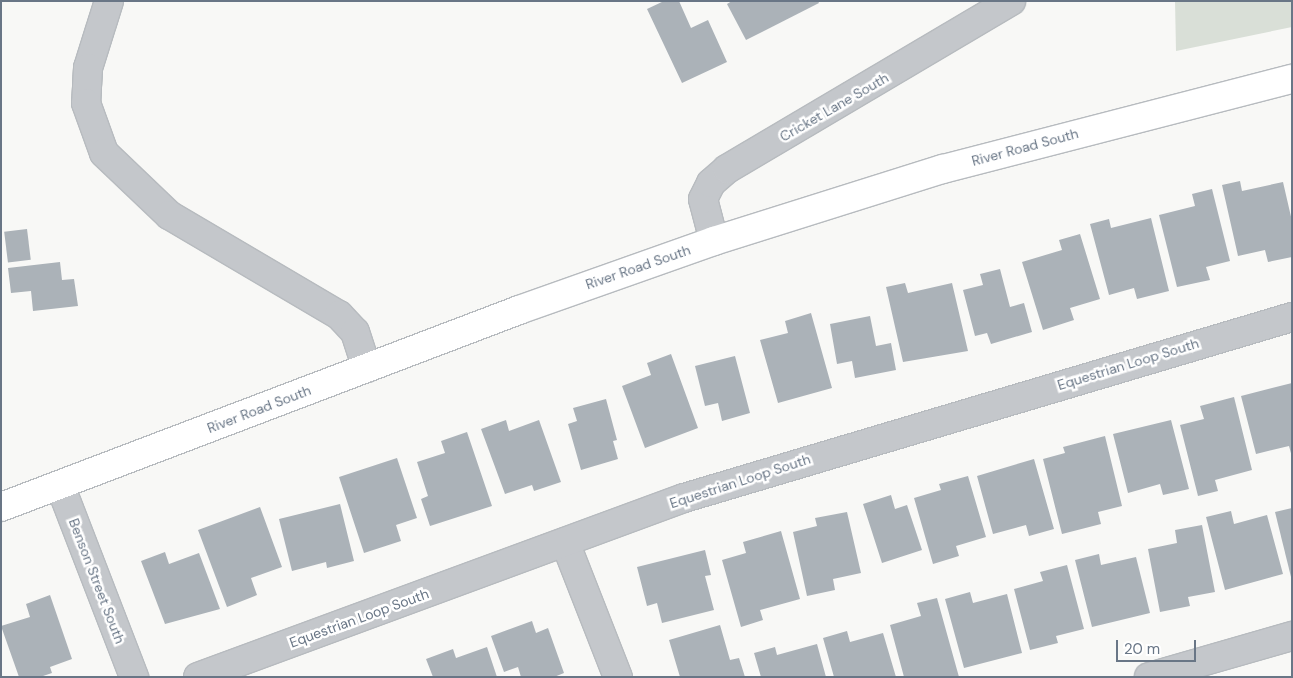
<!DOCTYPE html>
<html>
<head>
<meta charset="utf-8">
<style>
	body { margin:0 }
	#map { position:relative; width:1293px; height:678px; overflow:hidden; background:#f8f8f6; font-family:"DM Sans",sans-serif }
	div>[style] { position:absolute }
	.green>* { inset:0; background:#d9dfd7 }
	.building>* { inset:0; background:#abb2b8; transform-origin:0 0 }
	.roads { filter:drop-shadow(1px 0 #b7bbbf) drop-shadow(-1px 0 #b7bbbf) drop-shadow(0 1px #b7bbbf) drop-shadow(0 -1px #b7bbbf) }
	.minor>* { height:28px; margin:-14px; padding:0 14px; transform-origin:14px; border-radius:14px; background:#c4c7cb }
	.major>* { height:28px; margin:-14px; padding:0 14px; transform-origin:14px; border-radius:14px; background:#fff }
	span { translate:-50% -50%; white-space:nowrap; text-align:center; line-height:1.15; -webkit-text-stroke:5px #fff; paint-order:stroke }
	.street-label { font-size:14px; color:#697686 }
	.frame { position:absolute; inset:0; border:2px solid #697686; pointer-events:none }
	.scale { position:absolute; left:1116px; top:640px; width:80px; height:22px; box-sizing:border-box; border:2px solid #697686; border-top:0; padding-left:6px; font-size:15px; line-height:18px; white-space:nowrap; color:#697686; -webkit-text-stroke:4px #fff; paint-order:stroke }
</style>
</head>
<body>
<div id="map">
	<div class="green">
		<div style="clip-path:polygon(1175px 1px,1292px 1px,1292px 27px,1176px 51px)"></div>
	</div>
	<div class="building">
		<div style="clip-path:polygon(664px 1px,679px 1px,691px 28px,708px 20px,727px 62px,682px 83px,647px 9px)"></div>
		<div style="clip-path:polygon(732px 1px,818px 1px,819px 3px,746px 40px,727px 4px)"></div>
		<div style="clip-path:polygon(1240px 181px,1242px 191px,1283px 182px,1292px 221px,1292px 257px,1268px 262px,1265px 250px,1238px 256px,1222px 185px)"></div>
		<div style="clip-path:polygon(1212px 189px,1230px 261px,1206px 267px,1210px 280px,1177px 287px,1159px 215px,1195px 206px,1192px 194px)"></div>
		<div style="clip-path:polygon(1151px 218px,1169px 291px,1137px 299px,1134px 288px,1109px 295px,1090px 224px,1109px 219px,1111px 228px)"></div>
		<div style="left:27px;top:229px;width:31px;height:23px;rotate:83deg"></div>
		<div style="clip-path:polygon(1080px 234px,1100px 299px,1070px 308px,1074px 320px,1043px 330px,1022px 262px,1062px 250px,1059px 240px)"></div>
		<div style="clip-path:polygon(60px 262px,62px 280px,74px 279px,78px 306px,33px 311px,31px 291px,11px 293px,8px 268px)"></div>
		<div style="clip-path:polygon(1000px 269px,1010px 307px,1024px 303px,1032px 332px,991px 344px,987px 333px,975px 336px,963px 290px,983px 285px,980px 274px)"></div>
		<div style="clip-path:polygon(905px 283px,908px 293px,952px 283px,968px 351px,903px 362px,886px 287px)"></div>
		<div style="clip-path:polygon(811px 313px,832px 388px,778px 403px,760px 340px,788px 333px,785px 321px)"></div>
		<div style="clip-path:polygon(870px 316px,876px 346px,891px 343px,896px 370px,855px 378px,852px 361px,837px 364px,830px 324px)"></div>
		<div style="clip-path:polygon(671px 354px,698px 428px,645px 448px,622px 386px,651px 375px,647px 363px)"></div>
		<div style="clip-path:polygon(735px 356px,750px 413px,722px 421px,718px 403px,705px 406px,695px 366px)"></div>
		<div style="clip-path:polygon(1292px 383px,1292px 457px,1289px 446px,1256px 454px,1241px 396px)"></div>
		<div style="clip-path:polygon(1234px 397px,1252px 470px,1215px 480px,1218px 491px,1198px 496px,1180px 425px,1204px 419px,1200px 406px)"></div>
		<div style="clip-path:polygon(606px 399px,617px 440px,613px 441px,618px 459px,581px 470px,568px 424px,577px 421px,573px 408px)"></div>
		<div style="clip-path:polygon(506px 420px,509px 431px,539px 420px,561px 482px,534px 491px,532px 485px,505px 494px,481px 429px)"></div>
		<div style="clip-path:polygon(1171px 420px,1189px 489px,1163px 495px,1160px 484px,1128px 493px,1113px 434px)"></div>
		<div style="clip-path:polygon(467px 432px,492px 506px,430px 526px,421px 499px,428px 496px,417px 462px,445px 453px,441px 441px)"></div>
		<div style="clip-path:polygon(1105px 436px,1122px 506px,1098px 512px,1101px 524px,1062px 534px,1043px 459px,1065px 453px,1063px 447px)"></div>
		<div style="clip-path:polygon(397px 458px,417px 518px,396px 525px,401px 541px,364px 553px,339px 477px)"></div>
		<div style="clip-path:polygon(1034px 459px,1054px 529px,1029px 536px,1026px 525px,993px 534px,977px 476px)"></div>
		<div style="clip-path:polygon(968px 476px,986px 537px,956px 546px,959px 556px,933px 564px,914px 498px,941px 490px,939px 484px)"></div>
		<div style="clip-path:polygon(891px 495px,895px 509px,907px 505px,922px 550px,882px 563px,863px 504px)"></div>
		<div style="clip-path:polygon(340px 504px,354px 561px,327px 568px,326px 562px,292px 571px,279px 519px)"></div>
		<div style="clip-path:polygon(260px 507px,282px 567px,251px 578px,257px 595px,227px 607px,198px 530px)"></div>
		<div style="clip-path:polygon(1292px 508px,1292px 577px,1291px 577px,1275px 512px)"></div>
		<div style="clip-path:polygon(1231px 511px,1234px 524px,1267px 515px,1283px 574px,1225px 590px,1206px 517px)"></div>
		<div style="clip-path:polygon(847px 512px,861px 573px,833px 579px,835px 590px,807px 596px,793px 532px,817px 526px,815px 518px)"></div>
		<div style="clip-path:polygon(1202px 525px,1215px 592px,1188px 597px,1190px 606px,1160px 612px,1148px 549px,1177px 543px,1175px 530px)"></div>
		<div style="clip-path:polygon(781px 531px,800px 599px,760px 610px,763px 620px,741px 627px,722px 560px,746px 553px,743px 542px)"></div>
		<div style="clip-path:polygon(705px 550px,711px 575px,705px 576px,714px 610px,662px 623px,657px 603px,647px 606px,637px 567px)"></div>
		<div style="clip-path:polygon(165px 552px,169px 564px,199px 553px,220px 609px,165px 624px,141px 561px)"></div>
		<div style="clip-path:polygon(1099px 554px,1101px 565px,1136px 557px,1150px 613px,1092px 627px,1075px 560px)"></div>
		<div style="clip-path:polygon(1067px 565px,1084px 629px,1056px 636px,1058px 643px,1030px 650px,1014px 589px,1043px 581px,1040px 572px)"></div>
		<div style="clip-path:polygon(970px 592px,973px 603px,1007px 594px,1022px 653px,964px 668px,945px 599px)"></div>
		<div style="clip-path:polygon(50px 595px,72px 659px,50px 667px,52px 673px,40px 677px,19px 677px,1px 626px,30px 617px,26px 604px)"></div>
		<div style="clip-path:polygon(937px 598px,959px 677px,904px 677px,890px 625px,921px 616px,917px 603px)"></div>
		<div style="clip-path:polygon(532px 621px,536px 633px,548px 628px,564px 673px,554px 677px,521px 677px,518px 667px,504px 672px,491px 636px)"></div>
		<div style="clip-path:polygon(720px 625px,730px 660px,739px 658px,745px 677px,680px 677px,669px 640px)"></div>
		<div style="clip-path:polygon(847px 631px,850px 642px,883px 633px,896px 677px,834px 677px,823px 638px)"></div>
		<div style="clip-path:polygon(817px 644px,826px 677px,761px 677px,754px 653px,775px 647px,777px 655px)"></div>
		<div style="clip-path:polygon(487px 647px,497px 677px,433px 677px,426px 659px,453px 649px,456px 658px)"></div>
	</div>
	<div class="roads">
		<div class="minor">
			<div style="left:109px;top:1px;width:70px;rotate:107.4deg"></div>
			<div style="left:88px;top:68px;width:35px;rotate:93deg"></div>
			<div style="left:86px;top:103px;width:53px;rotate:70.2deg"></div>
			<div style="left:104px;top:153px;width:90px;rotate:43.6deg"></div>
			<div style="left:169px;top:215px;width:197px;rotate:30.5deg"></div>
			<div style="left:339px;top:315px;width:23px;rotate:47deg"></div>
			<div style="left:355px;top:332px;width:38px;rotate:72deg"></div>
			<div style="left:714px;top:241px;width:43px;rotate:-104.7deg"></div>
			<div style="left:703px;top:199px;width:18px;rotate:-63deg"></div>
			<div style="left:711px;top:183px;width:21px;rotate:-41deg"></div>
			<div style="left:727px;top:169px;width:330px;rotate:-30.6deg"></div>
			<div style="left:60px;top:485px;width:206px;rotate:68.9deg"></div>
			<div style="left:565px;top:542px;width:145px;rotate:68.6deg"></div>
			<div style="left:198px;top:677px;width:518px;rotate:-20.22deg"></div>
			<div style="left:684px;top:498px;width:634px;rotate:-16.58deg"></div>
			<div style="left:1149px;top:677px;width:149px;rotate:-16deg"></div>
		</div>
		<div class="major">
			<div style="left:1px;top:507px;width:554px;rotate:-20.82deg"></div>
			<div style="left:519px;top:310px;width:207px;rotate:-19.5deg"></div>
			<div style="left:714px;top:241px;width:240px;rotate:-17.5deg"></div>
			<div style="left:943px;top:169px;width:360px;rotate:-14.5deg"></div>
		</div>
	</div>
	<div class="street-label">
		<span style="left:834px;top:107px;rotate:-30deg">Cricket Lane South</span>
		<span style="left:1025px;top:147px;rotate:-15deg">River Road South</span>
		<span style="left:638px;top:267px;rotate:-19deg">River Road South</span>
		<span style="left:1128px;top:364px;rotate:-17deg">Equestrian Loop South</span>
		<span style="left:259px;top:409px;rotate:-21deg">River Road South</span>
		<span style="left:740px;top:481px;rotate:-18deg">Equestrian Loop South</span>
		<span style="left:97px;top:581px;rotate:69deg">Benson Street South</span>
		<span style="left:359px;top:618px;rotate:-20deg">Equestrian Loop South</span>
	</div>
	<div class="frame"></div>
	<div class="scale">20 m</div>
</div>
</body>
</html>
